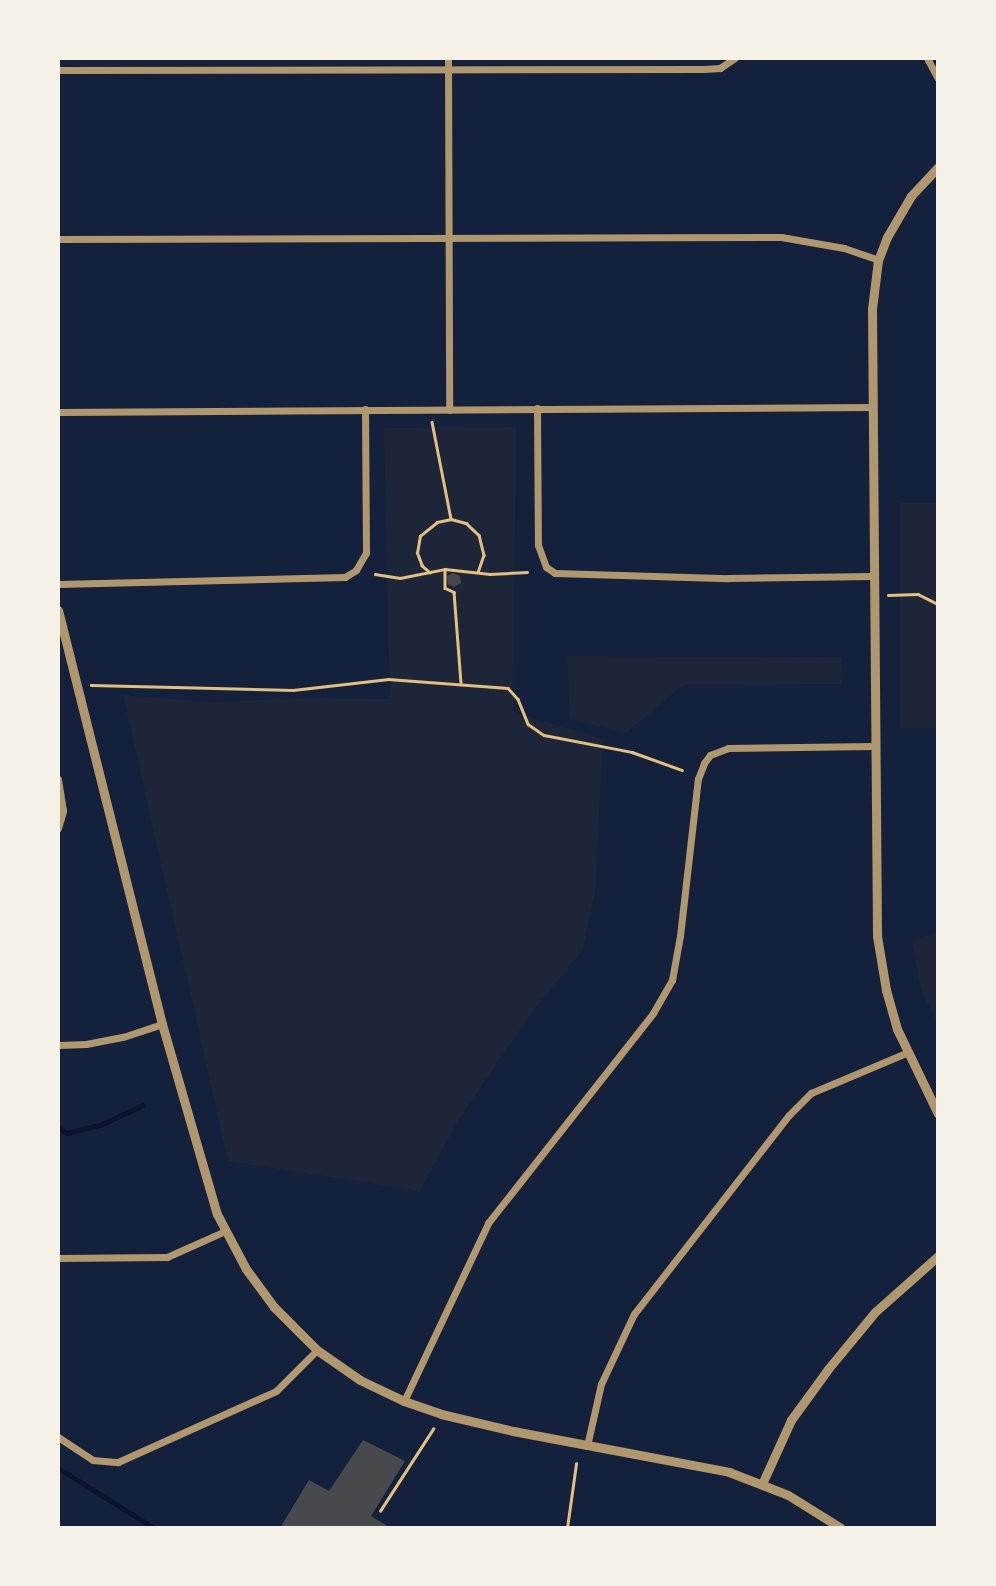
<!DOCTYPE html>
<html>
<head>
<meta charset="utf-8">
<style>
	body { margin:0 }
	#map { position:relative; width:996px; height:1586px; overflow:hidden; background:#14213d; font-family:Manrope,sans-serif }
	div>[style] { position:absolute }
	.green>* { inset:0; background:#1d2539; transform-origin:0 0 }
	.stream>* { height:5px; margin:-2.5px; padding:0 2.5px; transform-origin:2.5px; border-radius:2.5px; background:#0b132b }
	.building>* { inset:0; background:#48494c }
	.path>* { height:2.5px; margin:-1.25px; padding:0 1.25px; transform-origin:1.25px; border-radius:1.25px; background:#e5c07b }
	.minor>* { height:7px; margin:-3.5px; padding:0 3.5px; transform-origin:3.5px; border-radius:3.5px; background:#b1986c }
	.tertiary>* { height:9px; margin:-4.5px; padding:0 4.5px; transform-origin:4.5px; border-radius:4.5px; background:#b1986c }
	span { translate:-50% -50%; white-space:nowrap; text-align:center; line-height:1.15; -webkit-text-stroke:5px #f6f1e7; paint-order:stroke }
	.frame { position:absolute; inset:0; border:60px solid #f6f1e7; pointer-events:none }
</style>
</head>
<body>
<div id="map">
	<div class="green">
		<div style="clip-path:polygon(516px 427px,513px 712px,603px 739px,595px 893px,582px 951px,535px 1008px,459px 1119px,420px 1191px,228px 1161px,123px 695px,211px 702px,311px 698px,390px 699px,384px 431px,386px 428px)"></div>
		<div style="left:900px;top:503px;width:38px;height:225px"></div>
		<div style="clip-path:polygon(567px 656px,842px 657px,841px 684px,683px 685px,626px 733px,570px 719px)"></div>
		<div style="clip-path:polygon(938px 932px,938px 1023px,921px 990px,912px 941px)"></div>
	</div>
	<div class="stream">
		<div style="left:58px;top:1128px;width:10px;rotate:29deg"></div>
		<div style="left:67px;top:1133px;width:34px;rotate:-14deg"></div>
		<div style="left:100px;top:1125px;width:47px;rotate:-24.9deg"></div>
		<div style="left:58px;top:1468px;width:113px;rotate:32deg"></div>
	</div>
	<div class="building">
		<div style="clip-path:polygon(453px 573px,460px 576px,461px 583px,454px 587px,448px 584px,447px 576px)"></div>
		<div style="clip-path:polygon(363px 1440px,405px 1461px,371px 1516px,391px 1528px,280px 1528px,309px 1480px,329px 1491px)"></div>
	</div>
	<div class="path">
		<div style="left:432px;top:422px;width:99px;rotate:78.9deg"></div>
		<div style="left:445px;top:569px;width:19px;rotate:90deg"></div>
		<div style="left:445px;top:588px;width:10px;rotate:24deg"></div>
		<div style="left:454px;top:592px;width:91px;rotate:85.6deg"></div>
		<div style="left:430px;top:573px;width:11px;rotate:-139deg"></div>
		<div style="left:422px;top:566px;width:14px;rotate:-111deg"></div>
		<div style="left:417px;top:553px;width:17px;rotate:-80deg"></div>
		<div style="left:420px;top:536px;width:22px;rotate:-39deg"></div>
		<div style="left:437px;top:522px;width:14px;rotate:-12deg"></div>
		<div style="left:451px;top:519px;width:16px;rotate:15deg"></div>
		<div style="left:466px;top:523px;width:18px;rotate:43deg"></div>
		<div style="left:479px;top:535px;width:21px;rotate:76deg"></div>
		<div style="left:484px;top:555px;width:18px;rotate:109deg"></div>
		<div style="left:375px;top:574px;width:25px;rotate:9deg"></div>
		<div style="left:400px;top:578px;width:46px;rotate:-11.3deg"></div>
		<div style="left:445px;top:569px;width:45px;rotate:6.3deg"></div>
		<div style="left:490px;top:574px;width:37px;rotate:-3deg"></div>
		<div style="left:888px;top:595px;width:30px;rotate:-2deg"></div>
		<div style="left:918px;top:594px;width:22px;rotate:27deg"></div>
		<div style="left:91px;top:685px;width:202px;rotate:1.4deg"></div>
		<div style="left:293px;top:690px;width:96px;rotate:-6.6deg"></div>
		<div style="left:388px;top:679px;width:120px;rotate:4.3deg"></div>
		<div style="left:508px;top:688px;width:15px;rotate:48deg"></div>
		<div style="left:518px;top:699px;width:27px;rotate:68deg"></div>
		<div style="left:528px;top:724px;width:19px;rotate:35deg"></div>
		<div style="left:544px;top:735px;width:90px;rotate:10.9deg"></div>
		<div style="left:632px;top:752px;width:53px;rotate:19.8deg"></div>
		<div style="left:380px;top:1511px;width:98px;rotate:-57.1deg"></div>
		<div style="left:567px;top:1528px;width:65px;rotate:-82deg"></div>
	</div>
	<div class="minor">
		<div style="left:448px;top:58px;width:352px;rotate:89.8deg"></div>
		<div style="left:927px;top:58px;width:24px;rotate:62deg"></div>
		<div style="left:58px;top:70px;width:646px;rotate:-0.09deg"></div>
		<div style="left:704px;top:69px;width:16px;rotate:-4deg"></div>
		<div style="left:720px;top:68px;width:18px;rotate:-34deg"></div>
		<div style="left:58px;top:239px;width:723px;rotate:-0.16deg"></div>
		<div style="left:781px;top:237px;width:64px;rotate:9.9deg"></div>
		<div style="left:844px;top:248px;width:36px;rotate:19deg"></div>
		<div style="left:537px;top:408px;width:137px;rotate:89.6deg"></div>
		<div style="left:538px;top:545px;width:23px;rotate:70deg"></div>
		<div style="left:546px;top:567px;width:11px;rotate:34deg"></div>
		<div style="left:555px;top:573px;width:173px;rotate:1.7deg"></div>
		<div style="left:728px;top:578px;width:146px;rotate:-0.8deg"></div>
		<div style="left:58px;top:412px;width:815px;rotate:-0.35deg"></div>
		<div style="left:58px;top:584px;width:287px;rotate:-1.4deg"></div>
		<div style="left:345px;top:577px;width:13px;rotate:-32deg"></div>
		<div style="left:356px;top:570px;width:20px;rotate:-60deg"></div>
		<div style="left:366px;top:553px;width:144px;rotate:-90.4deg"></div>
		<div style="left:58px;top:779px;width:32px;rotate:81deg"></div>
		<div style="left:63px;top:811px;width:18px;rotate:106deg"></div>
		<div style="left:58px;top:1045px;width:28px;rotate:-2deg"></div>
		<div style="left:86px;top:1044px;width:38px;rotate:-11deg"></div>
		<div style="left:123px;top:1037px;width:41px;rotate:-18.4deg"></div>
		<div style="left:58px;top:1258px;width:109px;rotate:-0.5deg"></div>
		<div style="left:167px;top:1257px;width:64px;rotate:-24.1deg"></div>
		<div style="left:404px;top:1401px;width:197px;rotate:-64.7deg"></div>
		<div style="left:488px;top:1223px;width:267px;rotate:-51.8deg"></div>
		<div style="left:653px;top:1013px;width:38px;rotate:-60deg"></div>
		<div style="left:672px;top:980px;width:45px;rotate:-79.7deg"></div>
		<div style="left:680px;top:936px;width:158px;rotate:-83.5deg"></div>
		<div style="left:698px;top:779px;width:17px;rotate:-69deg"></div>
		<div style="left:704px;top:763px;width:10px;rotate:-53deg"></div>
		<div style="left:710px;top:755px;width:19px;rotate:-21deg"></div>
		<div style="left:728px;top:748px;width:146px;rotate:-0.8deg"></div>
		<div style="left:58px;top:1437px;width:42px;rotate:33.3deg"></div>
		<div style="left:93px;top:1460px;width:25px;rotate:5deg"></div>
		<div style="left:118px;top:1462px;width:173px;rotate:-24.2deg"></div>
		<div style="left:276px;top:1391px;width:58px;rotate:-45deg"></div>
		<div style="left:587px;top:1446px;width:64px;rotate:-77.3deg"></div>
		<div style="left:601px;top:1384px;width:77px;rotate:-64.8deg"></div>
		<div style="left:634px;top:1314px;width:252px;rotate:-52.1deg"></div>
		<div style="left:789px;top:1115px;width:31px;rotate:-45deg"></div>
		<div style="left:811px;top:1093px;width:103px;rotate:-22.8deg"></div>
	</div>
	<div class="tertiary">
		<div style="left:938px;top:167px;width:40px;rotate:133deg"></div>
		<div style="left:911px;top:196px;width:48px;rotate:120.3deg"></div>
		<div style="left:887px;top:237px;width:25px;rotate:111deg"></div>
		<div style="left:878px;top:260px;width:49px;rotate:97deg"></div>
		<div style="left:872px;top:309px;width:627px;rotate:89.54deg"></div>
		<div style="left:877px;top:936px;width:55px;rotate:80.5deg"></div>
		<div style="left:886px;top:990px;width:41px;rotate:74.2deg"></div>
		<div style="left:897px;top:1029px;width:94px;rotate:64.2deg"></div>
		<div style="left:58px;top:610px;width:427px;rotate:75.9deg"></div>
		<div style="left:162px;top:1024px;width:198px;rotate:73.9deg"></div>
		<div style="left:217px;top:1214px;width:62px;rotate:62.2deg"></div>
		<div style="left:246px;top:1269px;width:47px;rotate:53.6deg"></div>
		<div style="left:274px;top:1307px;width:61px;rotate:45deg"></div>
		<div style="left:317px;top:1350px;width:52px;rotate:34.9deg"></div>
		<div style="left:360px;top:1380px;width:49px;rotate:25.5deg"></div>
		<div style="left:404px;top:1401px;width:39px;rotate:19deg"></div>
		<div style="left:441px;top:1414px;width:74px;rotate:13.3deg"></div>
		<div style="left:513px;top:1431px;width:220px;rotate:10.7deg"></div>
		<div style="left:729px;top:1472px;width:63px;rotate:21.3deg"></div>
		<div style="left:788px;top:1495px;width:62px;rotate:31.9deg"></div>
		<div style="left:762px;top:1484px;width:70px;rotate:-65.6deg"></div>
		<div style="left:791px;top:1420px;width:63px;rotate:-54deg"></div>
		<div style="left:828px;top:1369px;width:74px;rotate:-50.5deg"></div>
		<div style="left:875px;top:1312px;width:84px;rotate:-41.6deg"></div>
	</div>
	<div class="frame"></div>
</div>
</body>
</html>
